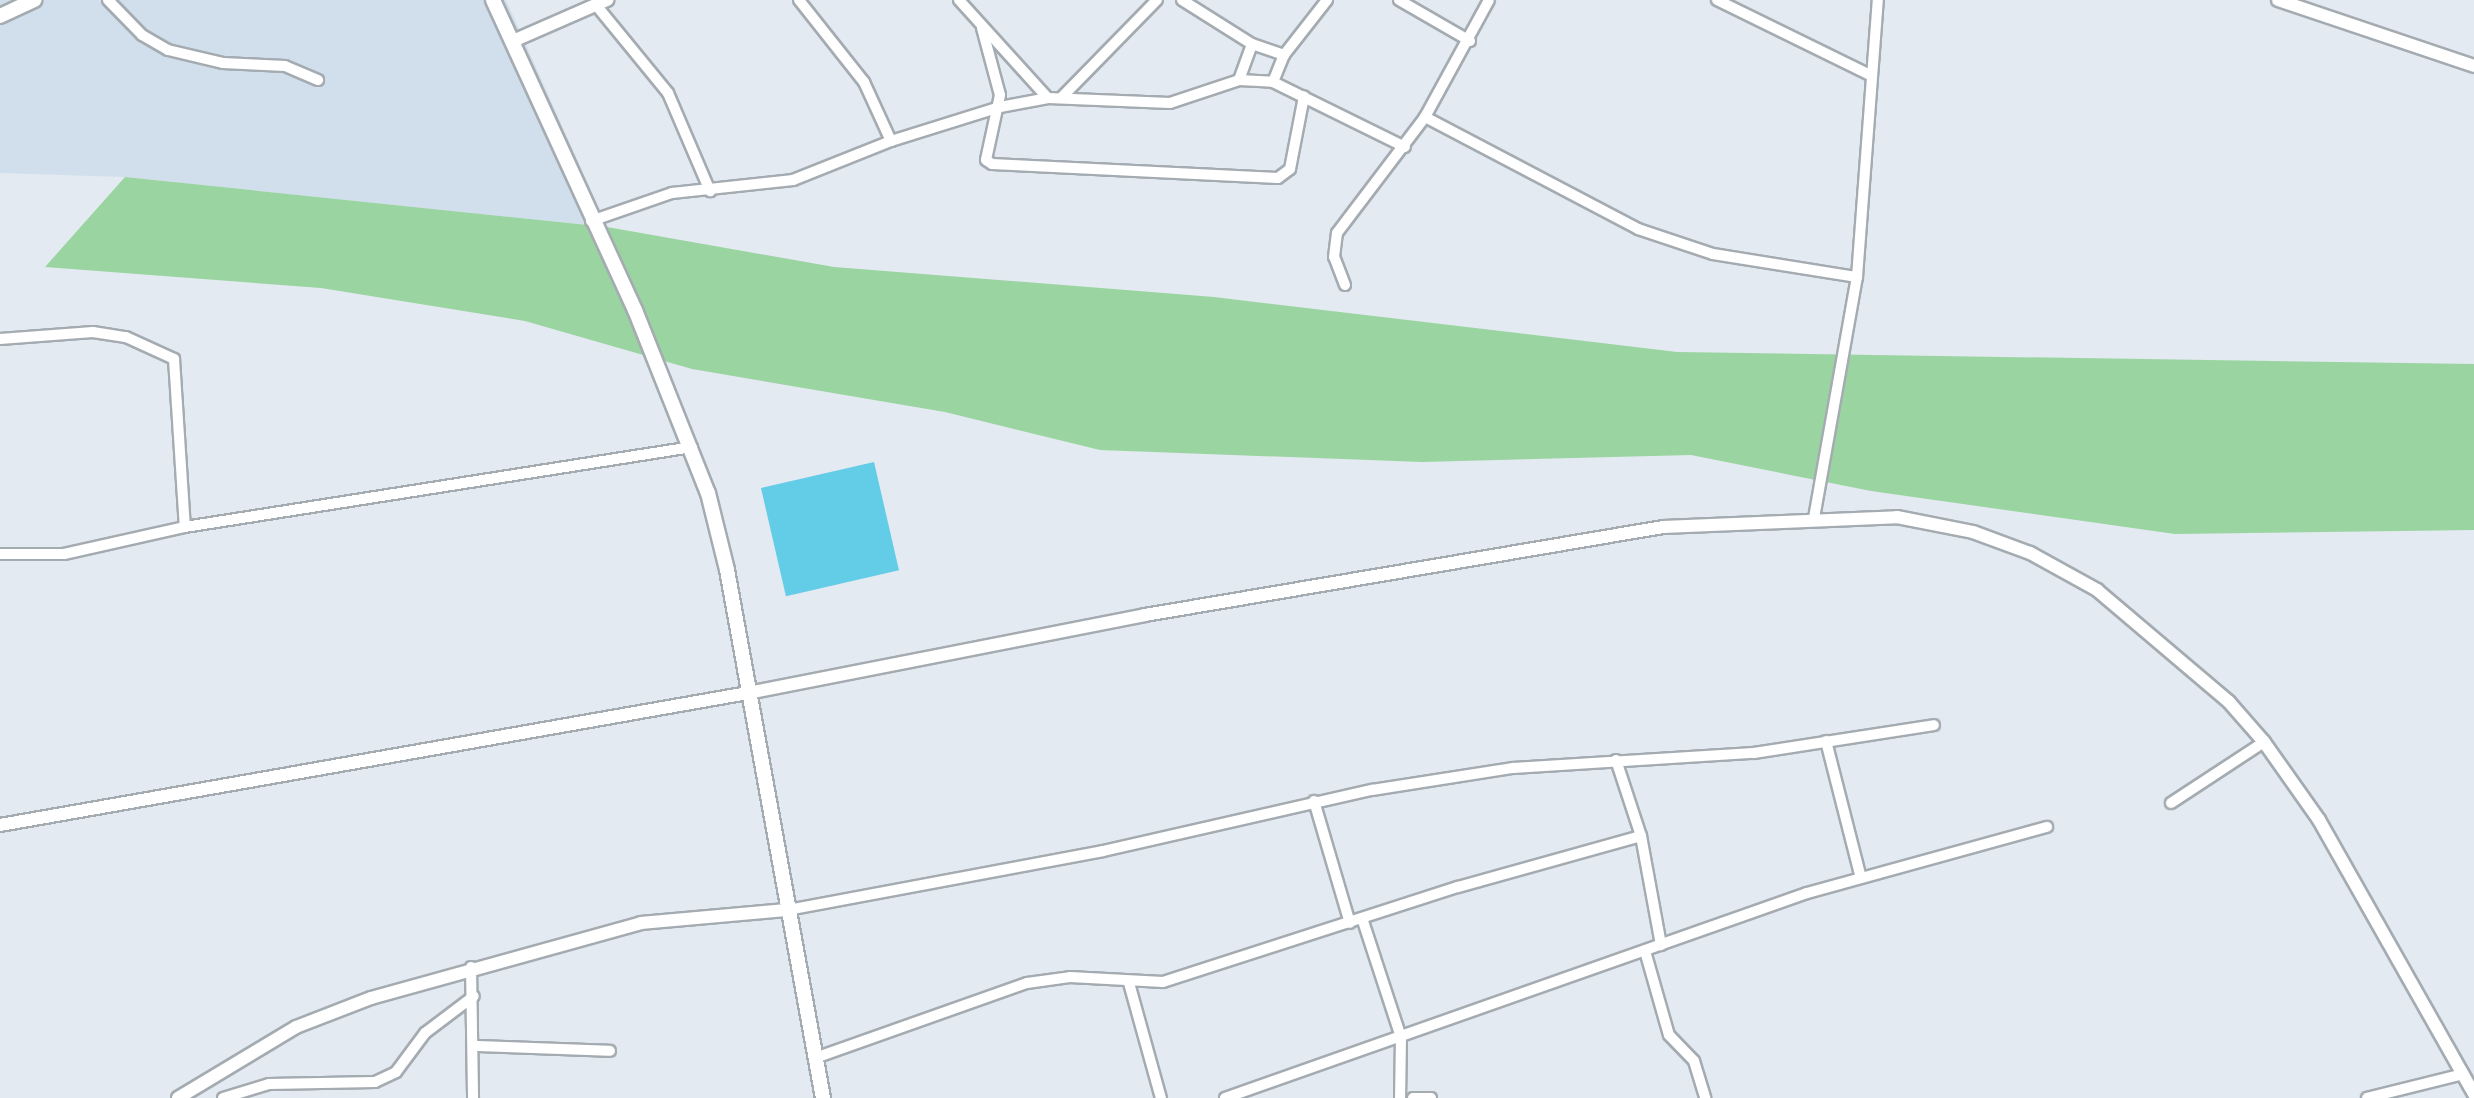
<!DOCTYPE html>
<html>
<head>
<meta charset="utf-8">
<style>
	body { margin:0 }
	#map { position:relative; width:2474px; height:1098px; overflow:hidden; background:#e3eaf1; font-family:Quicksand,sans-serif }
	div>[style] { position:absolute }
	.built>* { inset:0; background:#d1deeb }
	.green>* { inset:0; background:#9ad4a0 }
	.water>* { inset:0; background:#63cce7; transform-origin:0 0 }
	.roads { filter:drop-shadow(2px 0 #a4abb1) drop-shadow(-2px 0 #a4abb1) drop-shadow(0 2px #a4abb1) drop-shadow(0 -2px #a4abb1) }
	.minor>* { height:10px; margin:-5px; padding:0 5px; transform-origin:5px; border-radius:5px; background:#fff }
	.tertiary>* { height:12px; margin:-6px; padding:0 6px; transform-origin:6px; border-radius:6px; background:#fff }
	.secondary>* { height:14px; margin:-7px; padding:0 7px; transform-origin:7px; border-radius:7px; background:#fff }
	span { translate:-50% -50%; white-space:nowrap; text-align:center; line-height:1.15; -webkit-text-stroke:8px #f0f7fe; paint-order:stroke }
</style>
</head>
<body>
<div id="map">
	<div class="built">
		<div style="clip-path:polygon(0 0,506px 0,607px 227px,125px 177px,0 173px)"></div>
	</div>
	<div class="green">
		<div style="clip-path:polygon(125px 177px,607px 227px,834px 267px,1214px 297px,1677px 352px,2474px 364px,2474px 530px,2175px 534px,1871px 491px,1691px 455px,1422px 462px,1100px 450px,945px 412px,692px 369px,525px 321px,321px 288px,45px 267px)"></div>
	</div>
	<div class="water">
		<div style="left:874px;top:462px;width:111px;height:116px;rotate:77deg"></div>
	</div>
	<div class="roads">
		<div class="minor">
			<div style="left:108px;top:0;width:49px;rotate:45.8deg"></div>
			<div style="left:142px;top:35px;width:30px;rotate:30deg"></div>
			<div style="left:168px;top:50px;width:57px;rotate:13.3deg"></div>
			<div style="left:223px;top:63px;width:62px;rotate:2.8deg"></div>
			<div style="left:285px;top:66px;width:36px;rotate:23deg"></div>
			<div style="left:799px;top:0;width:105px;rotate:51.6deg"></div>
			<div style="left:864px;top:82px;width:65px;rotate:65.4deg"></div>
			<div style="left:959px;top:0;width:132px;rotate:47.8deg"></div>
			<div style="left:1182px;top:0;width:83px;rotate:32.2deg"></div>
			<div style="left:1252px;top:44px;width:34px;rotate:19deg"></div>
			<div style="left:1399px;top:0;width:82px;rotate:30deg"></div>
			<div style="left:1717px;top:0;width:170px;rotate:26.1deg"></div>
			<div style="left:596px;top:5px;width:114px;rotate:50.7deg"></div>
			<div style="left:668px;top:93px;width:107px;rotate:66.8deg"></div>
			<div style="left:982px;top:28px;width:69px;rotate:75deg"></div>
			<div style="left:1000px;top:95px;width:66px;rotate:102.2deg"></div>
			<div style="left:986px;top:160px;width:7px;rotate:34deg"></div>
			<div style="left:992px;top:164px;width:286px;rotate:2.8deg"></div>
			<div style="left:1278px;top:178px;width:15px;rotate:-37deg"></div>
			<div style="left:1290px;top:169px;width:74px;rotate:-79.1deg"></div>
			<div style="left:1239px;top:80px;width:38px;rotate:-70deg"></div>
			<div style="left:1273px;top:82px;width:29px;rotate:-68deg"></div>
			<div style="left:1284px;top:55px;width:70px;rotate:-52deg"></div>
			<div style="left:1061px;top:98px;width:137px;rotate:-45.6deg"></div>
			<div style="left:1425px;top:117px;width:241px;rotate:27.7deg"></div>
			<div style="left:1638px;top:229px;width:79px;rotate:18.4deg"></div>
			<div style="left:1713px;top:254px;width:146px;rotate:9.1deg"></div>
			<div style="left:591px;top:221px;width:86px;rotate:-19.1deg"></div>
			<div style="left:672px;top:193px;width:122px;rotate:-6.1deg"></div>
			<div style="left:793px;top:180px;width:105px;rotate:-21.7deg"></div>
			<div style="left:891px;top:141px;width:114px;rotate:-17.3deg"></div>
			<div style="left:1000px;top:107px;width:49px;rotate:-10.6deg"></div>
			<div style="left:1048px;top:98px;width:122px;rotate:2.3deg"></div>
			<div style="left:1170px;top:103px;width:73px;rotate:-18.4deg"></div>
			<div style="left:1239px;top:80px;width:34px;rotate:3deg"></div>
			<div style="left:1273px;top:82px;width:147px;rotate:26.2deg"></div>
			<div style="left:1345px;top:285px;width:30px;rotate:-111deg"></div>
			<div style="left:1334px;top:257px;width:24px;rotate:-83deg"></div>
			<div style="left:1337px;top:233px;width:146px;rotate:-52.8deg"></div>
			<div style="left:1425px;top:117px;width:133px;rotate:-61.3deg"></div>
			<div style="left:0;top:339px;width:93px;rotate:-4.3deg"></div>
			<div style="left:93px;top:332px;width:33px;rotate:9deg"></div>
			<div style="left:126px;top:337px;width:53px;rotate:24.6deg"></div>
			<div style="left:174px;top:359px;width:168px;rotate:86.3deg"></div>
			<div style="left:1814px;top:518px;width:245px;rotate:-79.9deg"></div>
			<div style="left:1857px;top:277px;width:278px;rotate:-85.7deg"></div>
			<div style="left:0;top:554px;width:64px"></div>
			<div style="left:64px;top:554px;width:124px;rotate:-12.6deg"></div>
			<div style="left:185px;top:527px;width:513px;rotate:-8.97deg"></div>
			<div style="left:1826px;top:741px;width:141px;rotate:75.7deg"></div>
			<div style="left:1616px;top:760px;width:80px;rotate:71.8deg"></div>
			<div style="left:1641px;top:836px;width:111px;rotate:79.6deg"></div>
			<div style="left:1314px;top:801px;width:127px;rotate:73.6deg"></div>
			<div style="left:2171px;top:803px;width:111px;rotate:-33.3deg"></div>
			<div style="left:788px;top:910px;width:320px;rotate:-10.6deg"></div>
			<div style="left:1103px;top:851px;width:276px;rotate:-12.8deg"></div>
			<div style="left:1372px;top:790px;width:143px;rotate:-8.9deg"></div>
			<div style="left:1513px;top:768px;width:241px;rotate:-3.6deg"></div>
			<div style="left:1754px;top:753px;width:182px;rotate:-8.8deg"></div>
			<div style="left:1362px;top:918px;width:125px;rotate:71.9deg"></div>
			<div style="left:1401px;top:1037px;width:61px;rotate:90.9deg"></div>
			<div style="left:1645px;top:951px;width:87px;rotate:74.1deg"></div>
			<div style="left:1669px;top:1035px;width:36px;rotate:46deg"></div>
			<div style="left:1694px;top:1061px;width:39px;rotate:73deg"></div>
			<div style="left:471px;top:967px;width:131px;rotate:89.1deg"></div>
			<div style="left:1129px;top:983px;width:119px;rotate:74.5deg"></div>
			<div style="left:476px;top:1046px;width:134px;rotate:2.1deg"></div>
			<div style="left:815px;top:1058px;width:225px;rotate:-19.5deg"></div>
			<div style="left:1027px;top:983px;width:43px;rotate:-7.9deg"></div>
			<div style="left:1070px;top:977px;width:93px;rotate:3.1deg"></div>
			<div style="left:1163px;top:982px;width:310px;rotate:-17.9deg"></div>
			<div style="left:1458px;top:887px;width:190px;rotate:-15.6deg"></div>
			<div style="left:223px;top:1098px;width:48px;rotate:-16.9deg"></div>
			<div style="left:269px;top:1084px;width:106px;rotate:-1.1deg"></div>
			<div style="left:375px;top:1082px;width:23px;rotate:-25deg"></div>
			<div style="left:396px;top:1072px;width:49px;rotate:-53.4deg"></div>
			<div style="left:425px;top:1033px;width:61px;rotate:-37.1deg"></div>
			<div style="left:1225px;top:1098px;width:617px;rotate:-19.4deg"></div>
			<div style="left:1807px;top:893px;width:249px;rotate:-15.4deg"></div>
			<div style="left:1413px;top:1098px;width:18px"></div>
			<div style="left:2367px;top:1098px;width:99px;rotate:-14deg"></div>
		</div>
		<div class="tertiary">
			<div style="left:2278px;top:0;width:207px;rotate:18.6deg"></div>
			<div style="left:513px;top:41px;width:103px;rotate:-23.6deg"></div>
			<div style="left:0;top:825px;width:760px;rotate:-10.01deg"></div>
			<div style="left:748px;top:693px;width:405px;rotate:-11.1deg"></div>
			<div style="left:1145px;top:615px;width:525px;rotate:-9.64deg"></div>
			<div style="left:1663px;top:527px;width:234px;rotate:-2.4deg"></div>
			<div style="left:1897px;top:517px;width:77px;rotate:11.2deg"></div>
			<div style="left:1973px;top:532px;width:61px;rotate:20.2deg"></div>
			<div style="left:2030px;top:553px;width:77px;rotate:28.9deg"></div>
			<div style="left:2097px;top:590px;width:173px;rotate:40.3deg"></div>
			<div style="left:2229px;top:702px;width:53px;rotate:48.8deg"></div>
			<div style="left:2264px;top:742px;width:95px;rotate:54.8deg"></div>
			<div style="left:2319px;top:820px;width:315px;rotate:60.5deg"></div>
			<div style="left:178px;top:1098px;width:138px;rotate:-31deg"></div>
			<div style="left:296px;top:1027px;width:80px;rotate:-21.1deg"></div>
			<div style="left:371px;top:998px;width:280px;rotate:-15.5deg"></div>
			<div style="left:641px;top:923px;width:148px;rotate:-5.1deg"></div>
		</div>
		<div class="secondary">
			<div style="left:493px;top:0;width:341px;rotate:65.4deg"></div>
			<div style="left:635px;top:310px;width:197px;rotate:68.3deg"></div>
			<div style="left:708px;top:493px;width:79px;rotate:76.1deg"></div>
			<div style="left:727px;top:570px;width:537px;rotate:79.7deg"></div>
			<div style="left:0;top:16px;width:38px;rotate:-25deg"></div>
		</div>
	</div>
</div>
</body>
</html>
